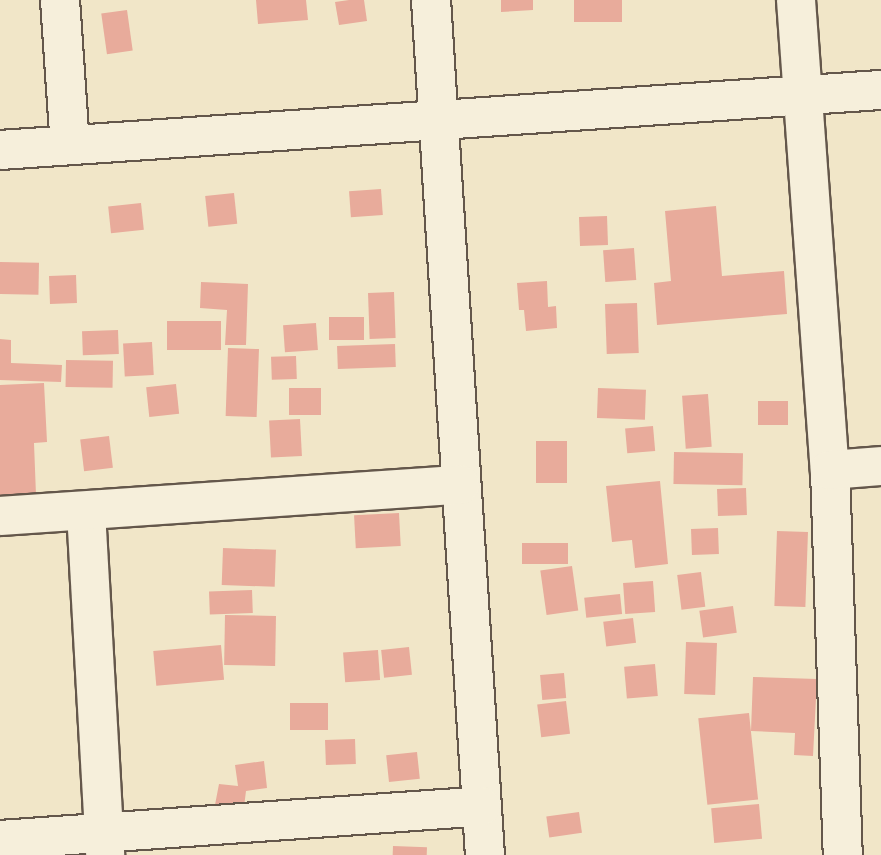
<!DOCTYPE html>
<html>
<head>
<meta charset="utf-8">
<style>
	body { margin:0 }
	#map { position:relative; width:881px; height:855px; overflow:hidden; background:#f1e6c8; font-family:"IM FELL Great Primer",serif }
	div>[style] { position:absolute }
	.building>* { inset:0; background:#e8ab9b; transform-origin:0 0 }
	.roads { filter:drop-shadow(2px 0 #64574b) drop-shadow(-2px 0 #64574b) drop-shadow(0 2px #64574b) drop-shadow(0 -2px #64574b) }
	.minor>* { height:38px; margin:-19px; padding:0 19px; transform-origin:19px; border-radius:19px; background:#f6efdb }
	span { translate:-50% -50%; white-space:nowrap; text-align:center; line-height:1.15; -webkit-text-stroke:5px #f6efdb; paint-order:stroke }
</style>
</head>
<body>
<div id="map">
	<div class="building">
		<div style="clip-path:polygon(256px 0,306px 0,308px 20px,258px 24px)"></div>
		<div style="clip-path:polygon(349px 0,364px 0,367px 21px,339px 25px,335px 2px)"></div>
		<div style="clip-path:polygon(501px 0,533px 0,533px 10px,501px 12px)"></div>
		<div style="left:574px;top:0;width:48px;height:22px"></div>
		<div style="left:127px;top:10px;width:41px;height:26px;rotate:82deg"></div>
		<div style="left:381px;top:189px;width:26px;height:32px;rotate:86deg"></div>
		<div style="left:234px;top:193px;width:31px;height:29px;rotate:84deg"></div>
		<div style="left:141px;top:203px;width:27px;height:33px;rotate:84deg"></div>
		<div style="clip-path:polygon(716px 206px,722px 276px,784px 271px,787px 314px,657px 325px,654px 283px,671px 281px,665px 211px)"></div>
		<div style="left:607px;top:216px;width:29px;height:28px;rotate:88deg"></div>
		<div style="left:634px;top:248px;width:32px;height:31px;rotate:86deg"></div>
		<div style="left:0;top:262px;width:39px;height:32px;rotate:1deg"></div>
		<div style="left:76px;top:275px;width:28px;height:27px;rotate:88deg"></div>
		<div style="clip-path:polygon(547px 281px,548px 307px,556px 306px,557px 328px,526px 331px,524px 310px,519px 310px,517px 283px)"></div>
		<div style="clip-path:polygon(201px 282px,248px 284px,246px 345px,225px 345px,227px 310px,200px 308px)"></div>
		<div style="left:394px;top:292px;width:46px;height:26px;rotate:88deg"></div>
		<div style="left:637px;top:303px;width:50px;height:32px;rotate:88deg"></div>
		<div style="left:329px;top:317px;width:35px;height:23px"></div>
		<div style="left:221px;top:321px;width:29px;height:54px;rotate:90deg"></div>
		<div style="left:316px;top:323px;width:27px;height:33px;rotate:86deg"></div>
		<div style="left:118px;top:330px;width:24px;height:36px;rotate:88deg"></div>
		<div style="clip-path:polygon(0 339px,11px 340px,11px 363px,62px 365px,61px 382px,0 380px)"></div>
		<div style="left:152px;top:342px;width:33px;height:29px;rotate:87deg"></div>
		<div style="left:395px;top:344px;width:23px;height:58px;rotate:88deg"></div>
		<div style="left:228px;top:348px;width:31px;height:68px;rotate:2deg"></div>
		<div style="left:296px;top:356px;width:23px;height:25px;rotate:88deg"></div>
		<div style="left:66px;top:360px;width:47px;height:27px;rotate:1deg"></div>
		<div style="clip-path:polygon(44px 383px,47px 442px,34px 443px,36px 495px,0 497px,0 385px)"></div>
		<div style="left:176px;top:384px;width:30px;height:30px;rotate:84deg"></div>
		<div style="left:321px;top:388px;width:27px;height:32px;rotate:90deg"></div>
		<div style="left:598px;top:388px;width:48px;height:30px;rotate:2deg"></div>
		<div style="left:708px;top:394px;width:53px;height:26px;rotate:86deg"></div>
		<div style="left:788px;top:401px;width:24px;height:30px;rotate:90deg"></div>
		<div style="left:300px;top:419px;width:37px;height:31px;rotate:87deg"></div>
		<div style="left:653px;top:426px;width:25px;height:28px;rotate:85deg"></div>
		<div style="left:109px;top:436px;width:32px;height:29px;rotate:83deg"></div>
		<div style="left:536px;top:441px;width:31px;height:42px"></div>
		<div style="left:674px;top:452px;width:69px;height:32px;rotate:1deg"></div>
		<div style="clip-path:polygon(660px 481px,668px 564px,635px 568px,632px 540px,612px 542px,606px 486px)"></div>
		<div style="left:746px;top:488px;width:27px;height:29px;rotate:88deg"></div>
		<div style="left:399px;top:513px;width:33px;height:45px;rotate:87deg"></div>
		<div style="left:718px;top:528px;width:26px;height:27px;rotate:88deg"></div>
		<div style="left:777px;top:531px;width:31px;height:75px;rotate:2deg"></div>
		<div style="left:568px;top:543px;width:21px;height:46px;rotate:90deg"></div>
		<div style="left:223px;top:548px;width:53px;height:37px;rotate:2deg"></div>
		<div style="left:572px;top:566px;width:45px;height:32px;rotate:82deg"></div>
		<div style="left:701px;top:572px;width:35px;height:24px;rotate:83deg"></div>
		<div style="left:653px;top:581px;width:31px;height:30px;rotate:86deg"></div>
		<div style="left:252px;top:590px;width:23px;height:43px;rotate:88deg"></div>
		<div style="left:620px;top:594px;width:20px;height:36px;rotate:84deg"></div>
		<div style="left:733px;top:606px;width:27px;height:34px;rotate:82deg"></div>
		<div style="left:225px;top:615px;width:51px;height:50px;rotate:1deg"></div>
		<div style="left:633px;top:618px;width:25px;height:30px;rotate:83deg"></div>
		<div style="left:686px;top:642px;width:31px;height:52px;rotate:2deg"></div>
		<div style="left:221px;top:645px;width:35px;height:68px;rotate:85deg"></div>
		<div style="left:409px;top:647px;width:28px;height:28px;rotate:84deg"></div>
		<div style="left:378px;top:650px;width:30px;height:35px;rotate:86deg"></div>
		<div style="left:655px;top:664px;width:32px;height:31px;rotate:85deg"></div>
		<div style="left:564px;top:673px;width:25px;height:24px;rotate:85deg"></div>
		<div style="clip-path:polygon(753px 677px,817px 679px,813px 756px,794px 755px,795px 733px,751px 731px)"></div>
		<div style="left:566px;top:701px;width:33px;height:29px;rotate:83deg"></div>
		<div style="left:328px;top:703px;width:27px;height:38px;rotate:90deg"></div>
		<div style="left:749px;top:713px;width:87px;height:51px;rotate:84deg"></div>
		<div style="left:355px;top:739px;width:25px;height:30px;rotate:88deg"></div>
		<div style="left:417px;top:752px;width:27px;height:31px;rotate:84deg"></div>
		<div style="clip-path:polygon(264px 761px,267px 788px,246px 791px,243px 815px,214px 810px,219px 784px,238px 786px,235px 765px)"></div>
		<div style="left:759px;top:804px;width:35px;height:48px;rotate:85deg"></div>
		<div style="left:579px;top:812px;width:21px;height:33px;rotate:82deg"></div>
		<div style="left:393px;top:846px;width:34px;height:9px;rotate:2deg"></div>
	</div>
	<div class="roads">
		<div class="minor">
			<div style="left:60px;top:0;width:145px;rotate:86.1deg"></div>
			<div style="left:431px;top:0;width:857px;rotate:86.39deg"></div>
			<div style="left:796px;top:0;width:471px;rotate:85.9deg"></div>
			<div style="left:830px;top:470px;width:385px;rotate:88.1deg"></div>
			<div style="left:0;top:150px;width:883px;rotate:-3.9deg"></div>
			<div style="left:830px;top:470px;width:51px;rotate:-4.5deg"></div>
			<div style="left:86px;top:511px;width:345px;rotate:86.8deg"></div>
			<div style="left:0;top:516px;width:461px;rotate:-3.9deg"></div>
			<div style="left:0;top:840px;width:482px;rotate:-4deg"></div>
		</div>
	</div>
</div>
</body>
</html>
